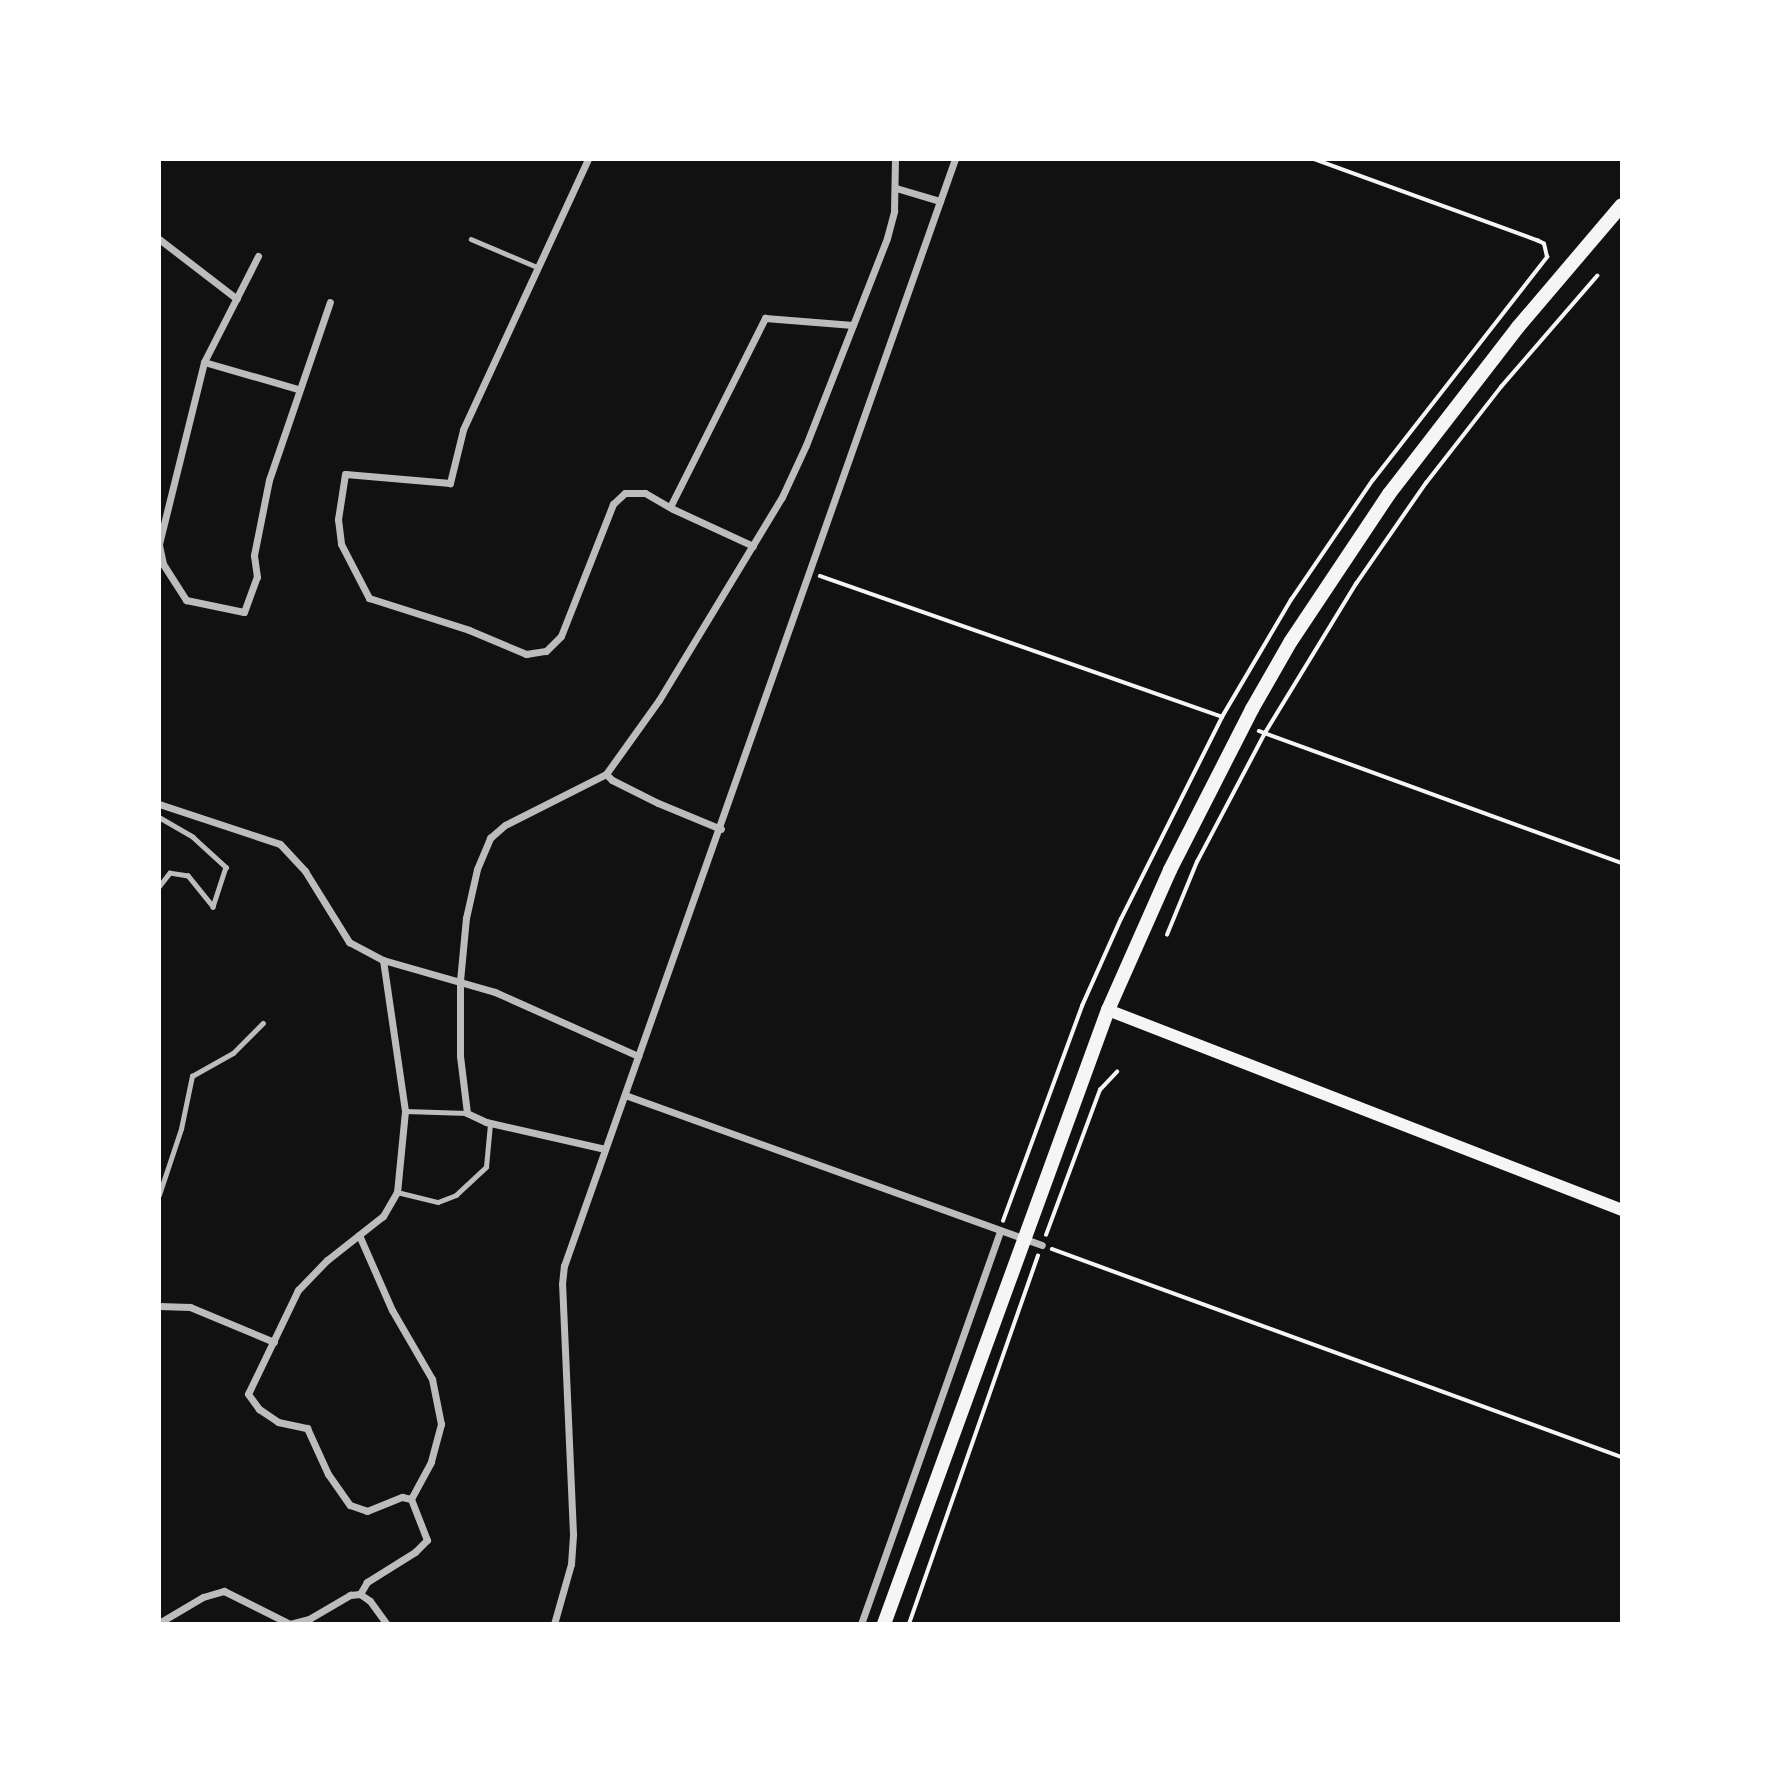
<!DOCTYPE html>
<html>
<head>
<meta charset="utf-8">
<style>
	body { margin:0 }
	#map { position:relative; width:1781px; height:1783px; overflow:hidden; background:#111; font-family:"Titillium Web",sans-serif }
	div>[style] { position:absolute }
	.path>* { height:3.5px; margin:-1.75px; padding:0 1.75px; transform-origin:1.75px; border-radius:1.75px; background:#f5f5f5 }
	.service>* { height:4.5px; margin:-2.25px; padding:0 2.25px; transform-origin:2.25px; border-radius:2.25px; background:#bcbcbc }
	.minor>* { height:7px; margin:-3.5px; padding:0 3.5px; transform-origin:3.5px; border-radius:3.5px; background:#bcbcbc }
	.secondary>* { height:12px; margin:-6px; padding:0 6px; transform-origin:6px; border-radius:6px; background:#f5f5f5 }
	.trunk>* { height:14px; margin:-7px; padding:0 7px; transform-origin:7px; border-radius:7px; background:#f5f5f5 }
	span { translate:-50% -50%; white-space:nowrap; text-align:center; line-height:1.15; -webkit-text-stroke:6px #fff; paint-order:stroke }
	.frame { position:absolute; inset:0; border:161px solid #fff; pointer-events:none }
</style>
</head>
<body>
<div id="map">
	<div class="path">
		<div style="left:820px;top:576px;width:426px;rotate:19.3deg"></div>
		<div style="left:1259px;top:731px;width:386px;rotate:20deg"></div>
		<div style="left:1167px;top:935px;width:79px;rotate:-67.7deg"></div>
		<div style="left:1197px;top:862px;width:146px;rotate:-62.2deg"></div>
		<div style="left:1265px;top:733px;width:175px;rotate:-58.6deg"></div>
		<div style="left:1356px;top:584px;width:123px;rotate:-55.3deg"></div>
		<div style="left:1426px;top:483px;width:122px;rotate:-52deg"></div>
		<div style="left:1501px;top:387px;width:147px;rotate:-49.1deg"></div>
		<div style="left:1003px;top:1221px;width:229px;rotate:-69.8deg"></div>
		<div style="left:1082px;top:1006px;width:95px;rotate:-65.9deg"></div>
		<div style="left:1121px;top:919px;width:226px;rotate:-63.4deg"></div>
		<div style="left:1222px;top:717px;width:136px;rotate:-59.5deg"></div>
		<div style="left:1291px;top:600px;width:145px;rotate:-55.7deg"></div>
		<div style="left:1373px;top:480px;width:283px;rotate:-52deg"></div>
		<div style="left:1547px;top:257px;width:13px;rotate:-103deg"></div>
		<div style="left:1544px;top:244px;width:7px;rotate:-153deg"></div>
		<div style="left:1538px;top:241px;width:239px;rotate:-160deg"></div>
		<div style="left:1046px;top:1235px;width:155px;rotate:-69.6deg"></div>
		<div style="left:1100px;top:1090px;width:25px;rotate:-47deg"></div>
		<div style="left:1052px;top:1249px;width:607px;rotate:20.05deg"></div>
		<div style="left:909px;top:1624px;width:390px;rotate:-70.7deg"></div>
	</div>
	<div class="service">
		<div style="left:471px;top:239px;width:72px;rotate:23deg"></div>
		<div style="left:159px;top:817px;width:39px;rotate:30deg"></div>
		<div style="left:193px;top:837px;width:45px;rotate:42.3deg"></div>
		<div style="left:226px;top:867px;width:42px;rotate:108deg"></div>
		<div style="left:213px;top:907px;width:40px;rotate:-129deg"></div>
		<div style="left:188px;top:876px;width:18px;rotate:-171deg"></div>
		<div style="left:170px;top:873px;width:18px;rotate:128deg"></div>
		<div style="left:405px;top:1111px;width:62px;rotate:1.8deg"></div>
		<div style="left:397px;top:1192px;width:42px;rotate:13.7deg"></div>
		<div style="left:438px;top:1202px;width:19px;rotate:-21deg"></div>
		<div style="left:456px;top:1195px;width:41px;rotate:-43deg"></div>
		<div style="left:486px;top:1167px;width:43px;rotate:-84.7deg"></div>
		<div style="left:159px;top:1195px;width:70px;rotate:-71.6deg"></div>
		<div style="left:181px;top:1129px;width:54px;rotate:-78.3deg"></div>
		<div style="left:192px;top:1076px;width:47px;rotate:-29.3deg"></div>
		<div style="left:233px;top:1053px;width:42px;rotate:-45deg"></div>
	</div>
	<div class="minor">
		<div style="left:588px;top:159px;width:298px;rotate:114.8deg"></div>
		<div style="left:463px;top:430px;width:55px;rotate:103.8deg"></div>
		<div style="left:450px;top:483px;width:105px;rotate:-175.1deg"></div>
		<div style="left:345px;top:474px;width:46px;rotate:98.8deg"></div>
		<div style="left:338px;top:519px;width:25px;rotate:83deg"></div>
		<div style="left:341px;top:544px;width:61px;rotate:62.6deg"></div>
		<div style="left:369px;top:598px;width:105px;rotate:17.7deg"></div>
		<div style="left:469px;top:630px;width:62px;rotate:22.8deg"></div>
		<div style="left:526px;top:654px;width:20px;rotate:-9deg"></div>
		<div style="left:546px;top:651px;width:21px;rotate:-45deg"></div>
		<div style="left:561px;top:636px;width:142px;rotate:-68.5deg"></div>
		<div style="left:613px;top:504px;width:16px;rotate:-43deg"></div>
		<div style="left:625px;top:493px;width:20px"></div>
		<div style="left:645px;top:493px;width:32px;rotate:30deg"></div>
		<div style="left:673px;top:509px;width:88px;rotate:24.8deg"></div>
		<div style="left:896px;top:188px;width:46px;rotate:16.5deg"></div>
		<div style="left:159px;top:239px;width:98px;rotate:37.6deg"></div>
		<div style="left:204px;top:362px;width:98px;rotate:16deg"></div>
		<div style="left:670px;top:507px;width:212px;rotate:-63.3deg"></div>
		<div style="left:765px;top:318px;width:88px;rotate:4.5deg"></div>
		<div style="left:159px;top:544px;width:187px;rotate:-76.1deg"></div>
		<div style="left:204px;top:362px;width:119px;rotate:-63deg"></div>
		<div style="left:159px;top:545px;width:19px;rotate:78deg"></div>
		<div style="left:163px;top:564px;width:43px;rotate:57.4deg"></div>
		<div style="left:186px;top:600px;width:59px;rotate:11.7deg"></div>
		<div style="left:244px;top:612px;width:37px;rotate:-70deg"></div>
		<div style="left:257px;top:577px;width:22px;rotate:-98deg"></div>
		<div style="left:254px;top:555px;width:76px;rotate:-78.7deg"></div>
		<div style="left:269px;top:480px;width:188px;rotate:-71.1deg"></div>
		<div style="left:606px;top:774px;width:8px;rotate:45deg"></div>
		<div style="left:612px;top:780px;width:51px;rotate:26.6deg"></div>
		<div style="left:658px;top:803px;width:68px;rotate:22.4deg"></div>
		<div style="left:159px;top:804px;width:127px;rotate:18.3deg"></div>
		<div style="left:280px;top:844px;width:37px;rotate:47deg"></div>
		<div style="left:305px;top:871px;width:84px;rotate:58.2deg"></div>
		<div style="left:349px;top:942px;width:38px;rotate:28deg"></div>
		<div style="left:383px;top:960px;width:116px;rotate:15.9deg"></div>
		<div style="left:495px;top:992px;width:157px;rotate:24.1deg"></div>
		<div style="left:383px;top:960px;width:153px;rotate:81.7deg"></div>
		<div style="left:405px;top:1111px;width:81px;rotate:95.6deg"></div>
		<div style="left:397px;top:1192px;width:28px;rotate:120deg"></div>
		<div style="left:383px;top:1216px;width:71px;rotate:141.8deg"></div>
		<div style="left:327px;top:1260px;width:42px;rotate:134deg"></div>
		<div style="left:298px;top:1290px;width:115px;rotate:115.7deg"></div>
		<div style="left:248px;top:1394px;width:19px;rotate:54deg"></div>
		<div style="left:259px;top:1409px;width:23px;rotate:34deg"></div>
		<div style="left:278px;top:1422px;width:30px;rotate:12deg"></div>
		<div style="left:307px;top:1428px;width:51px;rotate:65.5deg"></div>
		<div style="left:328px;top:1474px;width:38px;rotate:55deg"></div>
		<div style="left:350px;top:1505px;width:18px;rotate:19deg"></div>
		<div style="left:367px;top:1511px;width:38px;rotate:-22deg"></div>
		<div style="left:402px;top:1497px;width:9px;rotate:13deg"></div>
		<div style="left:625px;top:1095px;width:443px;rotate:19.8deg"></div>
		<div style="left:605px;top:1149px;width:122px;rotate:-167.2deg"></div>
		<div style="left:486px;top:1122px;width:21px;rotate:-155deg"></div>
		<div style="left:467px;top:1113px;width:57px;rotate:-97deg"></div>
		<div style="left:460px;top:1056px;width:75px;rotate:-90deg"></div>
		<div style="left:460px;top:981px;width:63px;rotate:-84.6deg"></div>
		<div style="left:466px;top:918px;width:50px;rotate:-77.3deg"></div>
		<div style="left:477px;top:869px;width:34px;rotate:-67deg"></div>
		<div style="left:490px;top:838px;width:20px;rotate:-41deg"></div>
		<div style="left:505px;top:825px;width:113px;rotate:-26.8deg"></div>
		<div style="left:606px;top:774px;width:91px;rotate:-54.4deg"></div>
		<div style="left:659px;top:700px;width:237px;rotate:-58.8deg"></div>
		<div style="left:782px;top:497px;width:57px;rotate:-65.2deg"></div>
		<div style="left:806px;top:445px;width:222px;rotate:-68.6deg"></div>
		<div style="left:887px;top:238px;width:28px;rotate:-75deg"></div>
		<div style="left:894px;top:211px;width:52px;rotate:-88.9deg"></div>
		<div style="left:359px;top:1235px;width:82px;rotate:66.3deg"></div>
		<div style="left:392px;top:1310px;width:80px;rotate:59.9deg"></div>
		<div style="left:432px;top:1379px;width:46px;rotate:78.7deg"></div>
		<div style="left:441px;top:1424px;width:39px;rotate:105deg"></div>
		<div style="left:431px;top:1462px;width:42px;rotate:118.4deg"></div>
		<div style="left:411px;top:1499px;width:44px;rotate:68.7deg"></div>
		<div style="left:427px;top:1540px;width:17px;rotate:135deg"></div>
		<div style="left:415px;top:1552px;width:57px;rotate:148deg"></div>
		<div style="left:367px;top:1582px;width:14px;rotate:120deg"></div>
		<div style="left:159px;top:1306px;width:31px;rotate:2deg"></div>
		<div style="left:190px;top:1307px;width:91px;rotate:22.6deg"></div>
		<div style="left:159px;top:1623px;width:51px;rotate:-30.6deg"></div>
		<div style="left:203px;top:1597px;width:22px;rotate:-16deg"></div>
		<div style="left:224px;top:1591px;width:74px;rotate:26.6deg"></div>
		<div style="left:290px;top:1624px;width:20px;rotate:-15deg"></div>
		<div style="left:309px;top:1619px;width:48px;rotate:-30.3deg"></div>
		<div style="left:350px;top:1595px;width:10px;rotate:-6deg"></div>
		<div style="left:360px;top:1594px;width:12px;rotate:35deg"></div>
		<div style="left:370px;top:1601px;width:29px;rotate:54deg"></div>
		<div style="left:554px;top:1624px;width:62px;rotate:-74.2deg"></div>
		<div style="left:571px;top:1564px;width:30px;rotate:-86deg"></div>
		<div style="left:573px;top:1534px;width:250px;rotate:-92.5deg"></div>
		<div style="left:562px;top:1284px;width:18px;rotate:-84deg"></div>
		<div style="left:564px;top:1266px;width:1174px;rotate:-70.55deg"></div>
		<div style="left:861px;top:1624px;width:417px;rotate:-70.5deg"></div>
	</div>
	<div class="secondary">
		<div style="left:1108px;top:1010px;width:552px;rotate:21.26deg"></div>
	</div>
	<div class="trunk">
		<div style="left:884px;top:1624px;width:654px;rotate:-69.96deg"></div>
		<div style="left:1108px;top:1010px;width:153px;rotate:-66.1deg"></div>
		<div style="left:1170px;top:870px;width:181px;rotate:-63deg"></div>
		<div style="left:1252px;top:709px;width:78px;rotate:-60.2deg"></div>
		<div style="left:1291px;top:641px;width:177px;rotate:-56.3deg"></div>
		<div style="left:1389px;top:494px;width:211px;rotate:-52.3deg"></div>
		<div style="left:1518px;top:327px;width:160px;rotate:-49.6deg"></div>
	</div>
	<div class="frame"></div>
</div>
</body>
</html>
